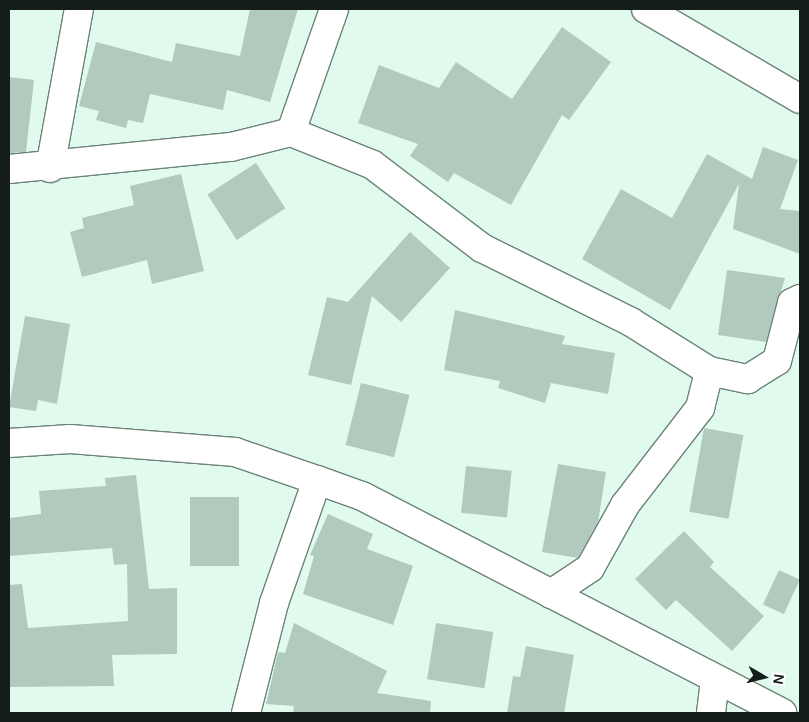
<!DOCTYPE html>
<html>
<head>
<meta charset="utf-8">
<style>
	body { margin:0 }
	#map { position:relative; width:809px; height:722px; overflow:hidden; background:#e1faee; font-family:Arial,sans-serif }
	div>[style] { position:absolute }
	.building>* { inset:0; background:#b1cabe; transform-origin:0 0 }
	.roads { filter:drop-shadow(1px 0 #6c8378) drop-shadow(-1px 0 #6c8378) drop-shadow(0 1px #6c8378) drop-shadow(0 -1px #6c8378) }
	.street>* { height:28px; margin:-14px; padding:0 14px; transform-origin:14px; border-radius:14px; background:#fff }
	span { translate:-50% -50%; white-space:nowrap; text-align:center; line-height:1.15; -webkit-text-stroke:4.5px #fff; paint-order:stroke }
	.frame { position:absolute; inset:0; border:10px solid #141d19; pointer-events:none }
	.north { position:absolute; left:739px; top:652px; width:50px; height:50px; -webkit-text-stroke:4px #fff; paint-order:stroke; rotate:98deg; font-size:14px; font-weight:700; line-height:20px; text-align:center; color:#141d19 }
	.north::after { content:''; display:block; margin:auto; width:18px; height:22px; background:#141d19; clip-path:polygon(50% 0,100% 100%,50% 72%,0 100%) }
</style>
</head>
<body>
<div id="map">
	<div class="building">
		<div style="clip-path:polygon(250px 9px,298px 9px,270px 102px,227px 90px,223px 110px,150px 94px,143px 123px,128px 120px,126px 128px,96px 120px,99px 111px,79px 106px,96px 42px,172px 62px,176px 43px,240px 56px)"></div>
		<div style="clip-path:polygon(562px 27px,611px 62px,569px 120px,562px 115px,511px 205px,454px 173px,448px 182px,410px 156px,418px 144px,358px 123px,379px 65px,439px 88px,456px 62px,512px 99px)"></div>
		<div style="clip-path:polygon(9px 77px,34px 80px,26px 152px,9px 153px)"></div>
		<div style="clip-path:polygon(763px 147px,798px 160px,780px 209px,800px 211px,800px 254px,733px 229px,739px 184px,670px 310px,582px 259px,621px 189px,672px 218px,707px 154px,752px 179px)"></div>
		<div style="left:256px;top:163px;width:54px;height:58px;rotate:57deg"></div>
		<div style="clip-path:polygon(181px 174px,204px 271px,152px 284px,147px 260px,82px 277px,70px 232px,84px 228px,82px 218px,134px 205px,130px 186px)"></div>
		<div style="clip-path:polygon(410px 232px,450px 268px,401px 322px,372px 296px,351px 385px,308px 375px,327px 297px,348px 302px)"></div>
		<div style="clip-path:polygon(727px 270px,785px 278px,766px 342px,718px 335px)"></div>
		<div style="clip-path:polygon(455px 310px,565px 336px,562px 344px,615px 353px,608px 394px,551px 383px,545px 403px,498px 388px,500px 381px,444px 370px)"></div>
		<div style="clip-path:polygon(25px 316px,70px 324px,57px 404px,38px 400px,36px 411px,9px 407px)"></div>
		<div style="left:361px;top:383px;width:50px;height:64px;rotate:14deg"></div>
		<div style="left:704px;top:428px;width:40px;height:85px;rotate:10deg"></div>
		<div style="clip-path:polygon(558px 464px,606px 472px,598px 522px,578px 558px,542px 552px)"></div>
		<div style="left:466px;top:466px;width:46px;height:47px;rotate:6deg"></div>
		<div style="clip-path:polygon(136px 475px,149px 589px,177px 588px,177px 654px,112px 655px,114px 686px,9px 687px,9px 585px,22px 584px,28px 628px,128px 621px,127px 564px,114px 565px,112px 548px,9px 556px,9px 518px,41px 514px,39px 491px,106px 486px,105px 478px)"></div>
		<div style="left:190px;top:497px;width:49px;height:69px"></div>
		<div style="clip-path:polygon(328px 514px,373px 534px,367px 549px,413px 566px,393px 625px,303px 594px,314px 556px,310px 555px)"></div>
		<div style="clip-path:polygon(684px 531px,714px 562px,710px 567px,764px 616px,732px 651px,676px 600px,666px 610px,635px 579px)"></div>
		<div style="left:779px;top:570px;width:23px;height:38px;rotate:25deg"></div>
		<div style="clip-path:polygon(294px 623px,387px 671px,377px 693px,431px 701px,430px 713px,293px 713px,294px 706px,266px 704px,278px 652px,285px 653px)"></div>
		<div style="left:436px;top:623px;width:58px;height:57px;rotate:9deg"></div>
		<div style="clip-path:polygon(526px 646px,574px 655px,564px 713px,507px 713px,513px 676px,520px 677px)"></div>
	</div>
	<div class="roads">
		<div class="street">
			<div style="left:646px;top:9px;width:178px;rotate:30.3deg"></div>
			<div style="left:291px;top:132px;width:130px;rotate:-70.7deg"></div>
			<div style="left:50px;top:168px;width:162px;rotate:-79.7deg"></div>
			<div style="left:9px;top:169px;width:223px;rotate:-5.7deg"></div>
			<div style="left:231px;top:147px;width:62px;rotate:-14deg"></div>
			<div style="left:291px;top:132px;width:88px;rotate:21.9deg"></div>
			<div style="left:373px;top:165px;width:137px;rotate:37.3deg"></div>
			<div style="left:482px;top:248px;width:166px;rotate:26.4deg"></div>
			<div style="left:631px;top:322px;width:92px;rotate:32.1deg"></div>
			<div style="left:709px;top:371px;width:40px;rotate:12deg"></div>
			<div style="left:748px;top:379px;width:34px;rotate:-32deg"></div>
			<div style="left:777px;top:361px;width:60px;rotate:-75.5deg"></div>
			<div style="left:792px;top:303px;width:9px;rotate:-27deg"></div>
			<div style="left:9px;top:443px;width:61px;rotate:-3.8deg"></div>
			<div style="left:70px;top:439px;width:166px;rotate:4.5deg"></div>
			<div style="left:235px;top:452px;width:87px;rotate:18.9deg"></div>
			<div style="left:551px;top:594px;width:47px;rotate:-33.7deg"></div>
			<div style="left:590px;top:568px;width:72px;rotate:-60.9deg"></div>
			<div style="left:625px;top:505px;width:123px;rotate:-52.3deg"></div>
			<div style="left:700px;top:408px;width:38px;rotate:-76deg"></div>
			<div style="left:246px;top:713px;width:114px;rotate:-75.7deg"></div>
			<div style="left:274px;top:603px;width:130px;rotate:-70.7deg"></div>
			<div style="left:317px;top:480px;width:48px;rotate:19.6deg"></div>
			<div style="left:362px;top:496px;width:473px;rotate:27.3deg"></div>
			<div style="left:711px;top:713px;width:34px;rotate:-83deg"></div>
		</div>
	</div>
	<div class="frame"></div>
	<div class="north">N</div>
</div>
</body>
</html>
